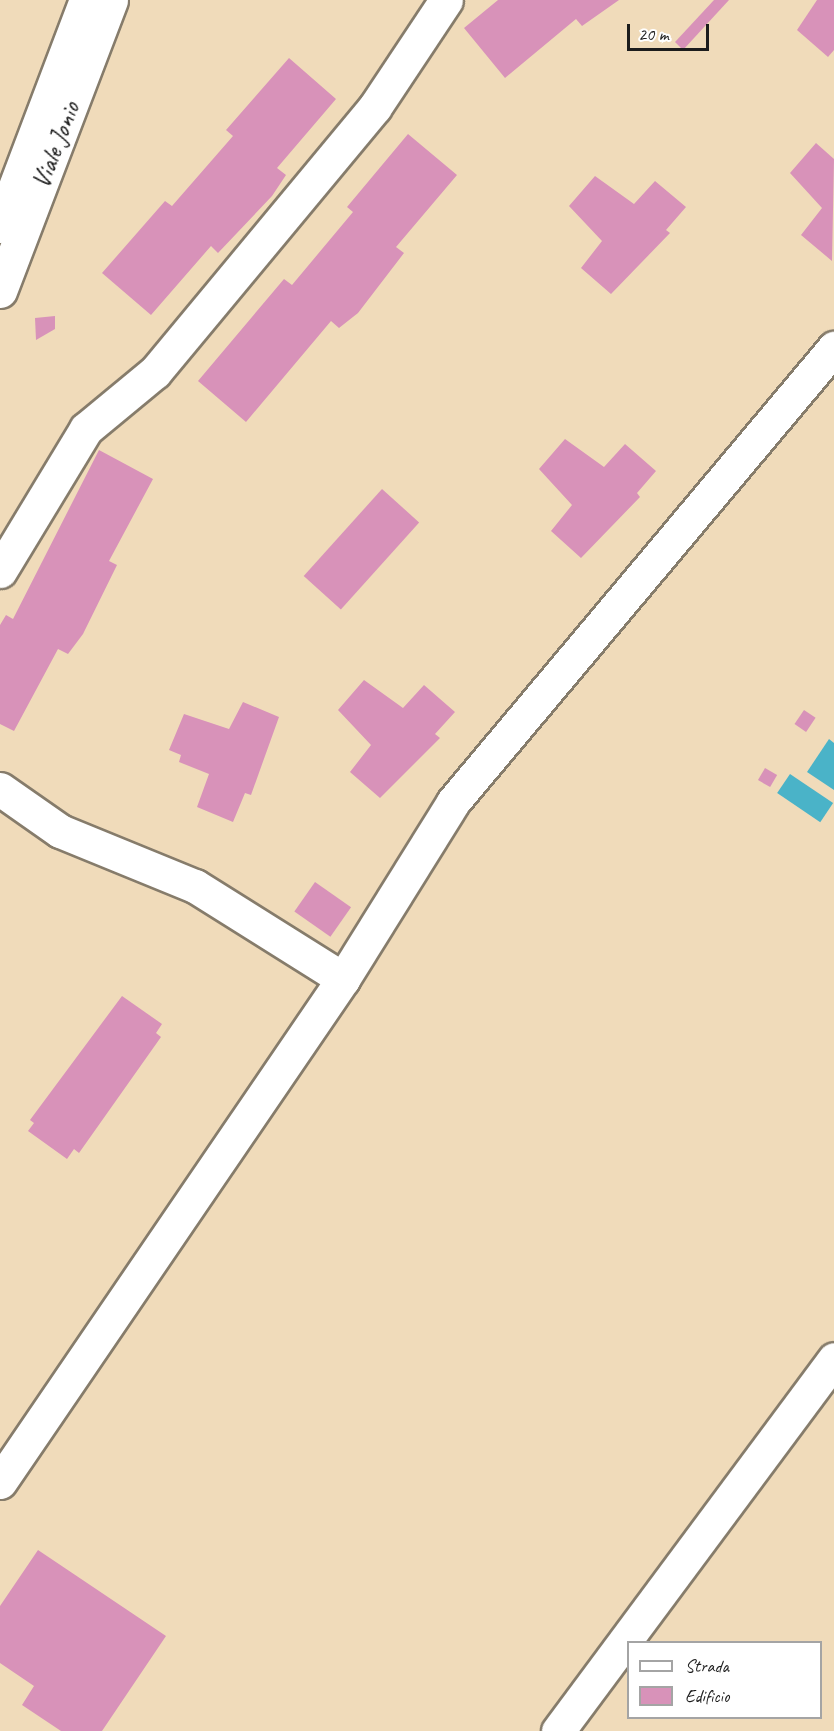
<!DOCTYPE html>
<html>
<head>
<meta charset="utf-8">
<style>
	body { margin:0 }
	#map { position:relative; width:834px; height:1731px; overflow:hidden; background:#f0dbba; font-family:Caveat,sans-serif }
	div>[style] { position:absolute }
	.water>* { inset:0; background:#4ab3c8; transform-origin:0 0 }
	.building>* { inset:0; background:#d892b9; transform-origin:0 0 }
	.roads { filter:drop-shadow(2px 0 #867c6b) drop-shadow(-2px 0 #867c6b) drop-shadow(0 2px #867c6b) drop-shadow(0 -2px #867c6b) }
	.minor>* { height:33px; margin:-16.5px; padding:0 16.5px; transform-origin:16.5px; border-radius:16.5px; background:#fff }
	.major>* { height:33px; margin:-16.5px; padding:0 16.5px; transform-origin:16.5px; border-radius:16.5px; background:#fff }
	span { translate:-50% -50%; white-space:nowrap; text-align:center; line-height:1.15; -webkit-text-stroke:6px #fff; paint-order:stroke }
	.street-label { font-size:26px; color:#1c1c1c }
	.legend { position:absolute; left:627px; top:1641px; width:195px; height:78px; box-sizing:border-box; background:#fff; border:2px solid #a4a4a4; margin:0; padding:8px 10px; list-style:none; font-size:18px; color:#1c1c1c }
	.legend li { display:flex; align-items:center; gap:12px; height:30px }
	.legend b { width:30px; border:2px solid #a4a4a4 }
	.scale { position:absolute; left:627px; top:24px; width:82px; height:27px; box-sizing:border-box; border:3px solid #1c1c1c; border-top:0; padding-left:8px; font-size:18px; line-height:21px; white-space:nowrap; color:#1c1c1c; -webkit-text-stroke:4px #fff; paint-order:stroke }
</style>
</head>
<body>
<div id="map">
	<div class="water">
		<div style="clip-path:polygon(829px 739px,834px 743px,834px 790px,807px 772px)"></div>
		<div style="left:790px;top:774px;width:52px;height:23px;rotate:34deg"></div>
	</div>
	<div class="building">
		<div style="clip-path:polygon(498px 0,619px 0,582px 26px,576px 19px,505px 78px,464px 28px)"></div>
		<div style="clip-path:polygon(714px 0,729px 0,683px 50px,675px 42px)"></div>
		<div style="clip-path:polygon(817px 0,834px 0,834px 50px,828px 57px,797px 30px)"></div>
		<div style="clip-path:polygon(289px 58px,336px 99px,277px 168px,286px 175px,272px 196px,218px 253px,211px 246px,151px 315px,102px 273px,165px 201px,172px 206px,233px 136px,226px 130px)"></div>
		<div style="clip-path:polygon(408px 134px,457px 175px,396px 247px,404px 253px,358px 313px,339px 328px,331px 321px,246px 422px,198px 381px,284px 279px,292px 285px,353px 212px,347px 207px)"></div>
		<div style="clip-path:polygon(816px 143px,834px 159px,832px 261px,801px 235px,822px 208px,790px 173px)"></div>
		<div style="clip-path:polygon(595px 176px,634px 204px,655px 181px,686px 207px,666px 230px,670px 233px,611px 294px,581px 268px,602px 241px,569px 206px)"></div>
		<div style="clip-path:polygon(55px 316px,55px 329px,36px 340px,35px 318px)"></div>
		<div style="clip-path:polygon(565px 439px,604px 467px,625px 444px,656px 471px,637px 493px,640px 497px,581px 558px,551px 531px,572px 505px,539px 469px)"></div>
		<div style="clip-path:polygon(99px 450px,153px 479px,109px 561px,117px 565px,83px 634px,68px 654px,58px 649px,14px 731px,0 724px,0 625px,6px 615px,13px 619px)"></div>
		<div style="left:382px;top:489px;width:50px;height:117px;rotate:42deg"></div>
		<div style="clip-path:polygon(364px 680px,403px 708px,424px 685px,455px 712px,435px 734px,440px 738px,380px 798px,350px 772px,371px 745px,338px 710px)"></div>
		<div style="clip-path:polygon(243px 702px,279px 717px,251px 795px,245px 793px,233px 822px,197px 807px,209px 774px,179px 762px,181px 755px,169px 750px,184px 714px,229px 729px)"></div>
		<div style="left:804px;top:710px;width:14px;height:17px;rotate:34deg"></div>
		<div style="left:765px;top:768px;width:14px;height:14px;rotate:30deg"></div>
		<div style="left:315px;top:882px;width:44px;height:36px;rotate:35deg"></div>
		<div style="clip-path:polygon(122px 996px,162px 1024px,156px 1033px,161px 1037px,79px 1153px,74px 1149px,67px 1159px,28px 1131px,34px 1123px,30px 1120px)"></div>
		<div style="clip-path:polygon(38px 1550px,166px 1636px,102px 1731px,61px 1731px,22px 1705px,34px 1686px,0 1663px,0 1606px)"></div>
	</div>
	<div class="roads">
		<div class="minor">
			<div style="left:0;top:571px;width:166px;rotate:-58.8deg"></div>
			<div style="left:86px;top:429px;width:89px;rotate:-39.6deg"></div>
			<div style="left:155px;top:372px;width:344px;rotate:-50.3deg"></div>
			<div style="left:375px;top:107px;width:128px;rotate:-56.4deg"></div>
			<div style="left:0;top:789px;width:73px;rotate:35deg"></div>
			<div style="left:60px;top:831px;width:146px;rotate:22.2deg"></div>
			<div style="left:195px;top:886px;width:175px;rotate:32.1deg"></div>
			<div style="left:0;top:1482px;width:609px;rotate:-55.71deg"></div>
			<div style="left:343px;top:979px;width:208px;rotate:-58.1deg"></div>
			<div style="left:453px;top:802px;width:593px;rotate:-50deg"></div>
			<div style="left:558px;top:1731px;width:463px;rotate:-53.4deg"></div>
		</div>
		<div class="major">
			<div style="left:0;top:226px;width:242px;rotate:-69.2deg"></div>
			<div style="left:0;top:291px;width:311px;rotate:-69.1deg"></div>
		</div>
	</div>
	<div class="street-label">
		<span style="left:56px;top:145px;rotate:-69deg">Viale Jonio</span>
	</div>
	<ul class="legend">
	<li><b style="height:8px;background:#fff"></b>Strada</li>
	<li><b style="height:16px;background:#d892b9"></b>Edificio</li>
	</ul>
	<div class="scale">20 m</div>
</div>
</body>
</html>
